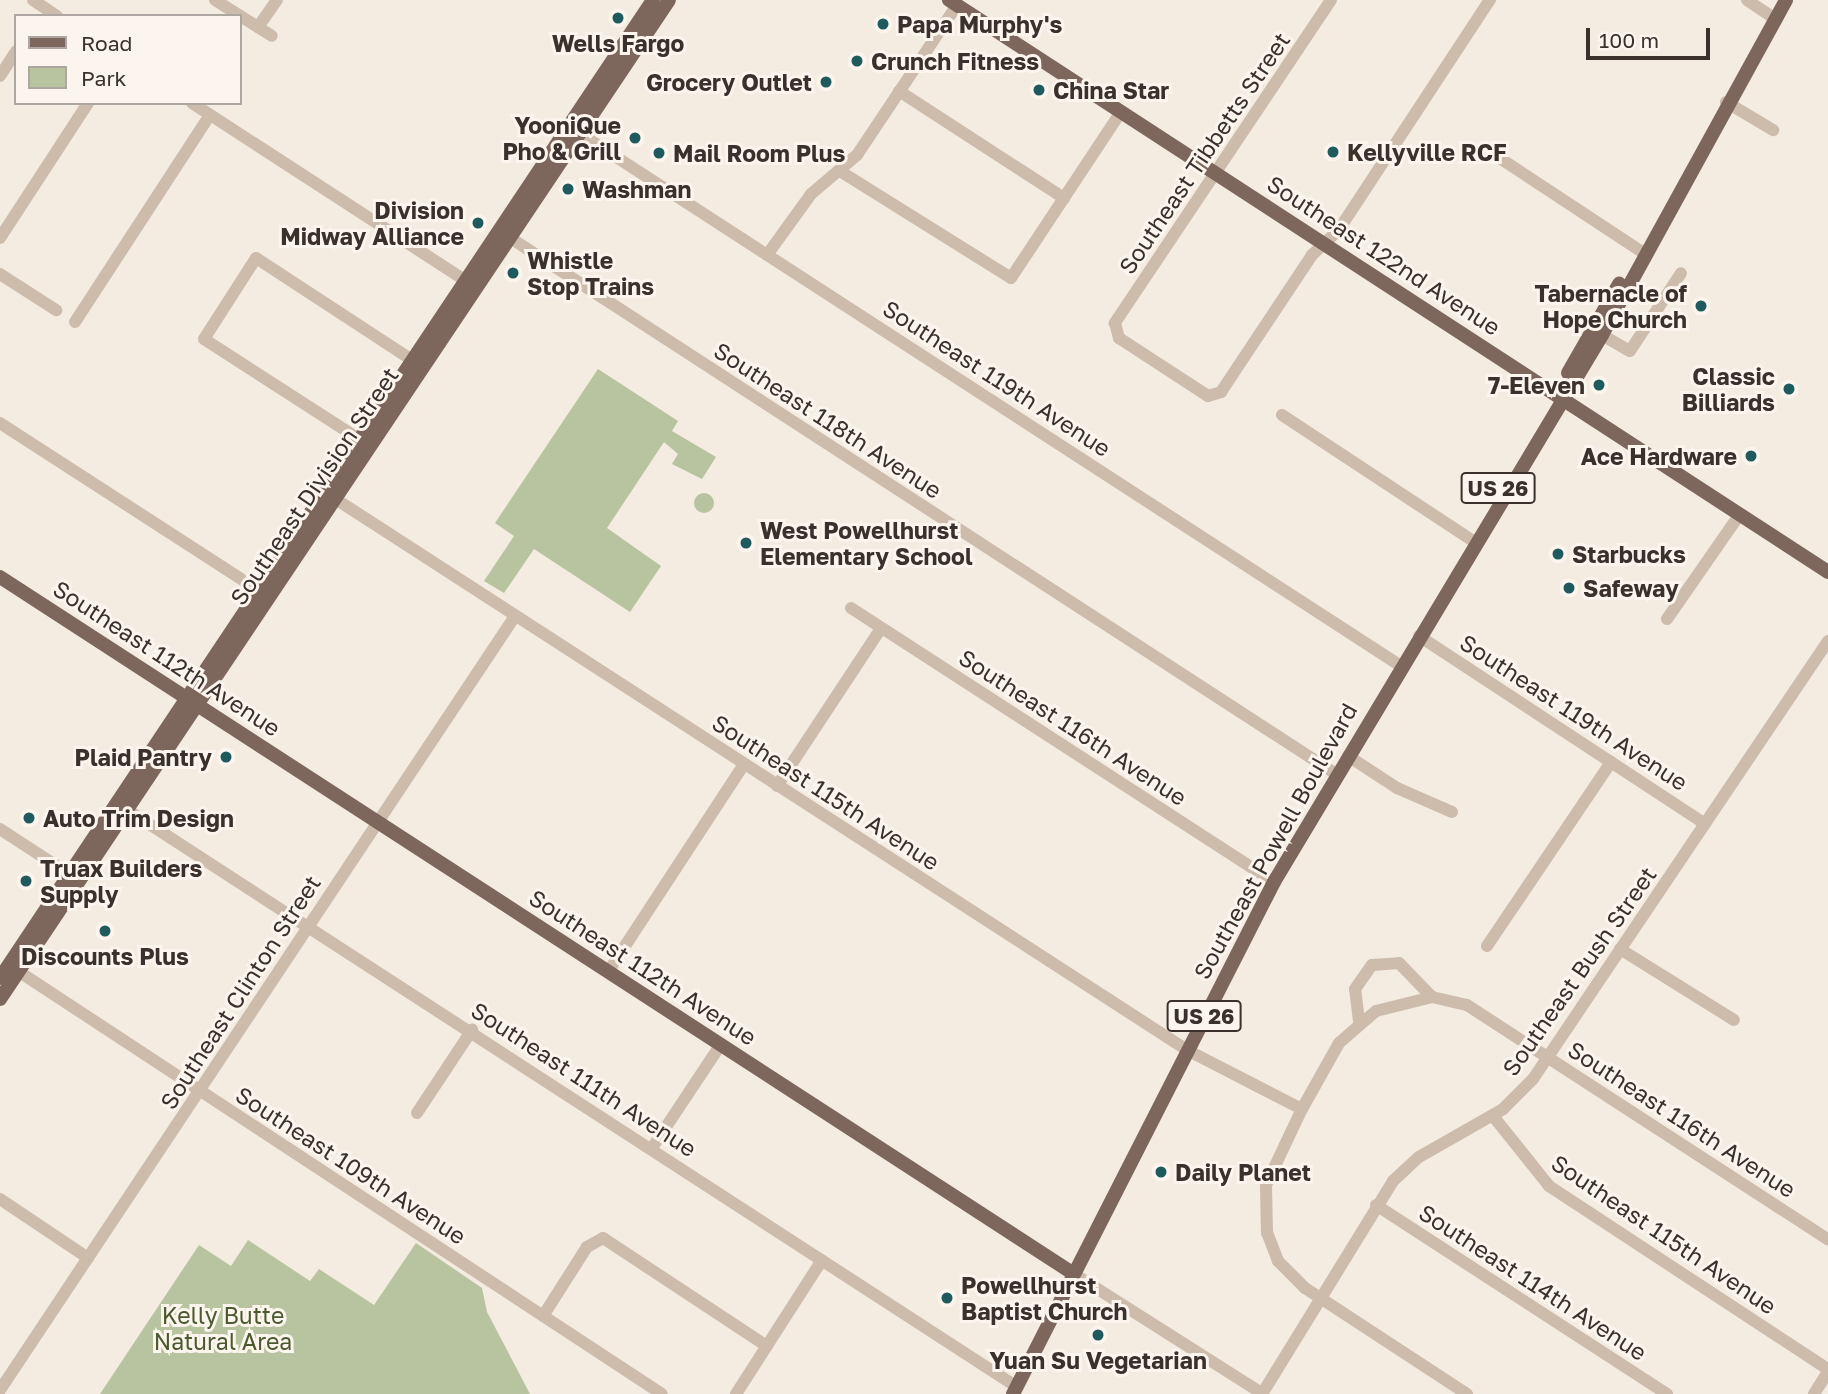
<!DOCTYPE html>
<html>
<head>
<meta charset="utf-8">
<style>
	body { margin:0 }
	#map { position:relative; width:1828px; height:1394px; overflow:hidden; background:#f4ebe1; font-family:"Golos Text",sans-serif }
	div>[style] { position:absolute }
	.green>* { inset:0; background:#b8c4a0 }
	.round { border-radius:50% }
	.minor>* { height:12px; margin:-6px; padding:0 6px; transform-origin:6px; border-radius:6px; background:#cdbbac }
	.major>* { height:14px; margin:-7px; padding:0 7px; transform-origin:7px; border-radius:7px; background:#7d675c }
	.dots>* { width:19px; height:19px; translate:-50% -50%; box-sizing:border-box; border:4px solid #fbf5ee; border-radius:50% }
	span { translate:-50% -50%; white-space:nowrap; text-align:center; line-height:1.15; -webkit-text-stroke:6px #fbf5ee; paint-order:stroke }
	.shield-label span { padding:2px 5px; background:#fbf5ee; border:2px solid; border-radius:5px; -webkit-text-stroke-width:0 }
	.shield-label { font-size:21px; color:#3b302b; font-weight:700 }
	.poi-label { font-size:23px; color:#3b302b; font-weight:700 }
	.left { translate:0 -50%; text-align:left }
	.right { translate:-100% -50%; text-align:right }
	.street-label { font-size:23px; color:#3b302b }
	.park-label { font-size:23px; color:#4a5a2e }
	.legend { position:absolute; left:14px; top:14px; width:228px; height:91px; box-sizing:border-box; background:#fbf5ee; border:2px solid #aea6a0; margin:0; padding:9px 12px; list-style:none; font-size:21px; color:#3b302b }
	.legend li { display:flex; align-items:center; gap:14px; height:35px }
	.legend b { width:35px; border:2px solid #aea6a0 }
	.scale { position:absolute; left:1586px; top:28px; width:124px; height:32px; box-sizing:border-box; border:4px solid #3b302b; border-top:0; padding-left:9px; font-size:21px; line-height:24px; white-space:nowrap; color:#3b302b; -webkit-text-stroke:5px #fbf5ee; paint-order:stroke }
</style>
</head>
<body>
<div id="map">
	<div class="green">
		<div style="clip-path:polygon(598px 369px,678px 421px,672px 431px,716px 457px,702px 479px,672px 464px,678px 454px,664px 442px,607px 528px,661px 566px,630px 612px,534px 549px,504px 593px,484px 581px,514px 536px,495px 523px)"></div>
		<div class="round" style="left:694px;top:493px;width:20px;height:20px"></div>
		<div style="clip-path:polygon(248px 1240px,310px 1281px,319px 1269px,374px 1305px,416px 1243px,482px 1288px,487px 1312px,530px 1394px,100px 1394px,199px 1245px,231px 1266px)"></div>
	</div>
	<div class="minor">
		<div style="left:33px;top:0;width:29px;rotate:34deg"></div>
		<div style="left:215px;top:0;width:67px;rotate:32.3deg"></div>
		<div style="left:1331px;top:0;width:389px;rotate:123.8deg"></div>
		<div style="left:1115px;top:323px;width:16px;rotate:75deg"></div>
		<div style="left:1119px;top:338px;width:106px;rotate:33.1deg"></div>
		<div style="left:1208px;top:396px;width:14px;rotate:-17deg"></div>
		<div style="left:1221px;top:392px;width:164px;rotate:-56.4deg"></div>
		<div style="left:1312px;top:255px;width:35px;rotate:-43deg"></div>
		<div style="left:1338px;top:231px;width:277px;rotate:-56.7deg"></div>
		<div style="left:1747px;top:0;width:34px;rotate:34deg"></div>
		<div style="left:258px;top:27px;width:33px;rotate:-55deg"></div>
		<div style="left:0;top:76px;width:30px;rotate:-57deg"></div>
		<div style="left:899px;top:91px;width:197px;rotate:33deg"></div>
		<div style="left:1726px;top:102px;width:55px;rotate:30.8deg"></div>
		<div style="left:192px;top:103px;width:336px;rotate:33deg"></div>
		<div style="left:573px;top:129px;width:987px;rotate:32.97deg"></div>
		<div style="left:1489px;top:151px;width:183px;rotate:33.4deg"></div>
		<div style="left:843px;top:173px;width:198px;rotate:32deg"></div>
		<div style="left:1011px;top:278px;width:199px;rotate:-56.5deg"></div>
		<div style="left:509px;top:237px;width:986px;rotate:33deg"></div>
		<div style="left:0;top:238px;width:161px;rotate:-56.9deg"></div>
		<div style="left:767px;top:255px;width:75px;rotate:-54.2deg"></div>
		<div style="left:811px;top:194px;width:60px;rotate:-40.3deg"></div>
		<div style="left:857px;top:155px;width:180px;rotate:-56.3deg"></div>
		<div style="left:0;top:274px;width:67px;rotate:32.7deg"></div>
		<div style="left:75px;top:322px;width:247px;rotate:-56.9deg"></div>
		<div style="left:1602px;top:335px;width:32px;rotate:30deg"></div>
		<div style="left:1630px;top:351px;width:93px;rotate:-56.8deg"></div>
		<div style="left:1282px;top:415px;width:229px;rotate:33.4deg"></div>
		<div style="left:0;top:423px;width:307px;rotate:32.9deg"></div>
		<div style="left:359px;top:439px;width:184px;rotate:-147.2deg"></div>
		<div style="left:204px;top:339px;width:96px;rotate:-57.3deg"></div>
		<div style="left:256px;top:258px;width:186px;rotate:33.2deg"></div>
		<div style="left:334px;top:498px;width:1016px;rotate:32.91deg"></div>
		<div style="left:1187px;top:1050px;width:129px;rotate:27.2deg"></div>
		<div style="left:851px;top:608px;width:504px;rotate:32.93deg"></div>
		<div style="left:1667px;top:619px;width:128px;rotate:-55.2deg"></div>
		<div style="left:1419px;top:636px;width:342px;rotate:33.3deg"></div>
		<div style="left:1348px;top:756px;width:59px;rotate:33.1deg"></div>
		<div style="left:1397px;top:788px;width:60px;rotate:23.6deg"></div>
		<div style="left:777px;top:786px;width:189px;rotate:-56.6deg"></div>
		<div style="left:126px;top:809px;width:1062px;rotate:32.97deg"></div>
		<div style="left:0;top:829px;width:82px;rotate:33.1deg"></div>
		<div style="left:1487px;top:946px;width:222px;rotate:-56deg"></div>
		<div style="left:1620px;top:949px;width:134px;rotate:31.9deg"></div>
		<div style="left:18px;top:971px;width:770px;rotate:33.3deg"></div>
		<div style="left:608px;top:972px;width:249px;rotate:-56.8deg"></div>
		<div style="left:1359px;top:1021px;width:32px;rotate:-97deg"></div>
		<div style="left:1355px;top:989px;width:29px;rotate:-55deg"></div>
		<div style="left:1372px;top:965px;width:27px;rotate:-4deg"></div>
		<div style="left:1399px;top:963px;width:47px;rotate:45.9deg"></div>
		<div style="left:417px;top:1113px;width:100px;rotate:-56.5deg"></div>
		<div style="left:1493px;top:1116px;width:90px;rotate:51.3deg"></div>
		<div style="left:1549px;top:1186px;width:334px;rotate:33.3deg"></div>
		<div style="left:652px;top:1148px;width:125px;rotate:-56.4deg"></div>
		<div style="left:0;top:1199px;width:106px;rotate:33.8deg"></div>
		<div style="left:1376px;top:1205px;width:347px;rotate:33deg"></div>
		<div style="left:1074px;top:1274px;width:224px;rotate:32.4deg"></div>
		<div style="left:543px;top:1316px;width:82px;rotate:-57.5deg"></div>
		<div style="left:587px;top:1247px;width:18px;rotate:-29deg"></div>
		<div style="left:603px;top:1238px;width:196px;rotate:33.4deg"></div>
		<div style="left:0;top:1390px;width:930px;rotate:-56.36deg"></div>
		<div style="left:736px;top:1394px;width:159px;rotate:-57.3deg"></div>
		<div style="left:1262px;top:1394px;width:250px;rotate:-58.4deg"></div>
		<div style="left:1393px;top:1181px;width:35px;rotate:-43deg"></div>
		<div style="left:1419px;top:1157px;width:97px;rotate:-29.7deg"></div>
		<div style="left:1503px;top:1109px;width:42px;rotate:-45deg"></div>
		<div style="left:1533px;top:1079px;width:528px;rotate:-56.04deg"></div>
		<div style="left:1467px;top:1394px;width:194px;rotate:-146.8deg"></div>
		<div style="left:1305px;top:1288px;width:38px;rotate:-135deg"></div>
		<div style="left:1278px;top:1261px;width:30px;rotate:-111deg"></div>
		<div style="left:1267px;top:1233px;width:48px;rotate:-91.2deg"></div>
		<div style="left:1266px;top:1185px;width:84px;rotate:-64.7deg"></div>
		<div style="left:1302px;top:1109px;width:76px;rotate:-60.7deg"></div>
		<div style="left:1339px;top:1043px;width:49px;rotate:-40.9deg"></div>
		<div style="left:1376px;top:1011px;width:58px;rotate:-14deg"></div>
		<div style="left:1432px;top:997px;width:36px;rotate:13deg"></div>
		<div style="left:1467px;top:1005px;width:430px;rotate:33deg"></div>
		<div style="left:1814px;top:1394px;width:26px;rotate:-58deg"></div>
	</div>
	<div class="major">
		<div style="left:949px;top:0;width:1049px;rotate:33.05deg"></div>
		<div style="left:1568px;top:373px;width:103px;rotate:-60.2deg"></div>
		<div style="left:0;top:577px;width:1280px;rotate:32.98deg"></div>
		<div style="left:0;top:978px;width:1176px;rotate:-56.27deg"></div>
		<div style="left:0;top:999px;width:1202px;rotate:-56.19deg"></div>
		<div style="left:1013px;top:1394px;width:575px;rotate:-62.99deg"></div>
		<div style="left:1274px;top:882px;width:638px;rotate:-59.05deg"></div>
		<div style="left:1602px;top:335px;width:382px;rotate:-61.2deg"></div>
	</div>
	<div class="dots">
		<div style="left:618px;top:18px;background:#1f5a5e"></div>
		<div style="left:883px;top:24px;background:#1f5a5e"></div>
		<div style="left:857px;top:61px;background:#1f5a5e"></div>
		<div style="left:826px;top:82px;background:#1f5a5e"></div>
		<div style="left:1039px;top:90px;background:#1f5a5e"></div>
		<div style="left:635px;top:138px;background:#1f5a5e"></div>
		<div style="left:1333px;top:152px;background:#1f5a5e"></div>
		<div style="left:659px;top:153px;background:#1f5a5e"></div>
		<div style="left:568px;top:189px;background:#1f5a5e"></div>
		<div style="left:478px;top:223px;background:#1f5a5e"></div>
		<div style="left:513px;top:273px;background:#1f5a5e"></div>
		<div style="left:1701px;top:306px;background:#1f5a5e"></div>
		<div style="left:1599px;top:385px;background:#1f5a5e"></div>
		<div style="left:1789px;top:389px;background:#1f5a5e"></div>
		<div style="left:1751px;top:456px;background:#1f5a5e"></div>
		<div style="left:746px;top:543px;background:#1f5a5e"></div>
		<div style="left:1558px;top:554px;background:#1f5a5e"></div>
		<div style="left:1569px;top:588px;background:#1f5a5e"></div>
		<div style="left:226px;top:757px;background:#1f5a5e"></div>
		<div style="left:29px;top:818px;background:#1f5a5e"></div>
		<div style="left:26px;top:881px;background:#1f5a5e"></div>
		<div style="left:105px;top:931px;background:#1f5a5e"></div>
		<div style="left:1161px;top:1172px;background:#1f5a5e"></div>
		<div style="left:947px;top:1298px;background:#1f5a5e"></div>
		<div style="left:1098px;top:1335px;background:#1f5a5e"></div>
	</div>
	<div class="shield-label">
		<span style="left:1498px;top:488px">US 26</span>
		<span style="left:1204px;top:1016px">US 26</span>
	</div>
	<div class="poi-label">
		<span class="left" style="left:897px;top:24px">Papa Murphy's</span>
		<span style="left:618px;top:43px">Wells Fargo</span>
		<span class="left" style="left:871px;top:61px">Crunch Fitness</span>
		<span class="right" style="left:812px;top:82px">Grocery Outlet</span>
		<span class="left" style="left:1053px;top:90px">China Star</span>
		<span class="right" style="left:621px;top:138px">YooniQue<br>Pho &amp; Grill</span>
		<span class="left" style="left:1347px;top:152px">Kellyville RCF</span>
		<span class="left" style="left:673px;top:153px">Mail Room Plus</span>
		<span class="left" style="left:582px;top:189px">Washman</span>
		<span class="right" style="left:464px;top:223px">Division<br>Midway Alliance</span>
		<span class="left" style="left:527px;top:273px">Whistle<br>Stop Trains</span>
		<span class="right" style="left:1687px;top:306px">Tabernacle of<br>Hope Church</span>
		<span class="right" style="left:1775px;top:389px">Classic<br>Billiards</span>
		<span class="right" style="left:1585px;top:385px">7-Eleven</span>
		<span class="right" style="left:1737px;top:456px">Ace Hardware</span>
		<span class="left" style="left:760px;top:543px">West Powellhurst<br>Elementary School</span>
		<span class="left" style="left:1572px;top:554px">Starbucks</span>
		<span class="left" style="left:1583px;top:588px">Safeway</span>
		<span class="right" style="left:212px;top:757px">Plaid Pantry</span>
		<span class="left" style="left:43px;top:818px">Auto Trim Design</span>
		<span class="left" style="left:40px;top:881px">Truax Builders<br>Supply</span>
		<span style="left:105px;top:956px">Discounts Plus</span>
		<span class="left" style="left:1175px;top:1172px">Daily Planet</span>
		<span class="left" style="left:961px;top:1298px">Powellhurst<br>Baptist Church</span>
		<span style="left:1098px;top:1360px">Yuan Su Vegetarian</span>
	</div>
	<div class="street-label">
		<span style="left:1204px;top:153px;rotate:-56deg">Southeast Tibbetts Street</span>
		<span style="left:1384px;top:255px;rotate:33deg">Southeast 122nd Avenue</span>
		<span style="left:997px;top:378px;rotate:33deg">Southeast 119th Avenue</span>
		<span style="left:828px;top:420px;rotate:33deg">Southeast 118th Avenue</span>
		<span style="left:314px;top:486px;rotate:-56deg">Southeast Division Street</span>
		<span style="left:167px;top:658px;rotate:33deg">Southeast 112th Avenue</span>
		<span style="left:1574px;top:712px;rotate:33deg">Southeast 119th Avenue</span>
		<span style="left:1073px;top:727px;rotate:33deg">Southeast 116th Avenue</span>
		<span style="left:826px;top:792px;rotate:33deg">Southeast 115th Avenue</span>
		<span style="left:1275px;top:841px;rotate:-61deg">Southeast Powell Boulevard</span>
		<span style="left:643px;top:967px;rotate:33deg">Southeast 112th Avenue</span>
		<span style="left:1579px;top:971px;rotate:-55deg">Southeast Bush Street</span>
		<span style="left:240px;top:992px;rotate:-57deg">Southeast Clinton Street</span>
		<span style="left:584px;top:1079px;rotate:33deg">Southeast 111th Avenue</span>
		<span style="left:1682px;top:1119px;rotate:33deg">Southeast 116th Avenue</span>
		<span style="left:351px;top:1165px;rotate:33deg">Southeast 109th Avenue</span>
		<span style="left:1664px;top:1234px;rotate:34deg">Southeast 115th Avenue</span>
		<span style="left:1533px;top:1282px;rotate:33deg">Southeast 114th Avenue</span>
	</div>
	<div class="park-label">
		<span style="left:223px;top:1328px">Kelly Butte<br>Natural Area</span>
	</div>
	<ul class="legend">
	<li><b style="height:9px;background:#7d675c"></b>Road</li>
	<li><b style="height:19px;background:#b8c4a0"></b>Park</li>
	</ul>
	<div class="scale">100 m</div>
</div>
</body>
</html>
